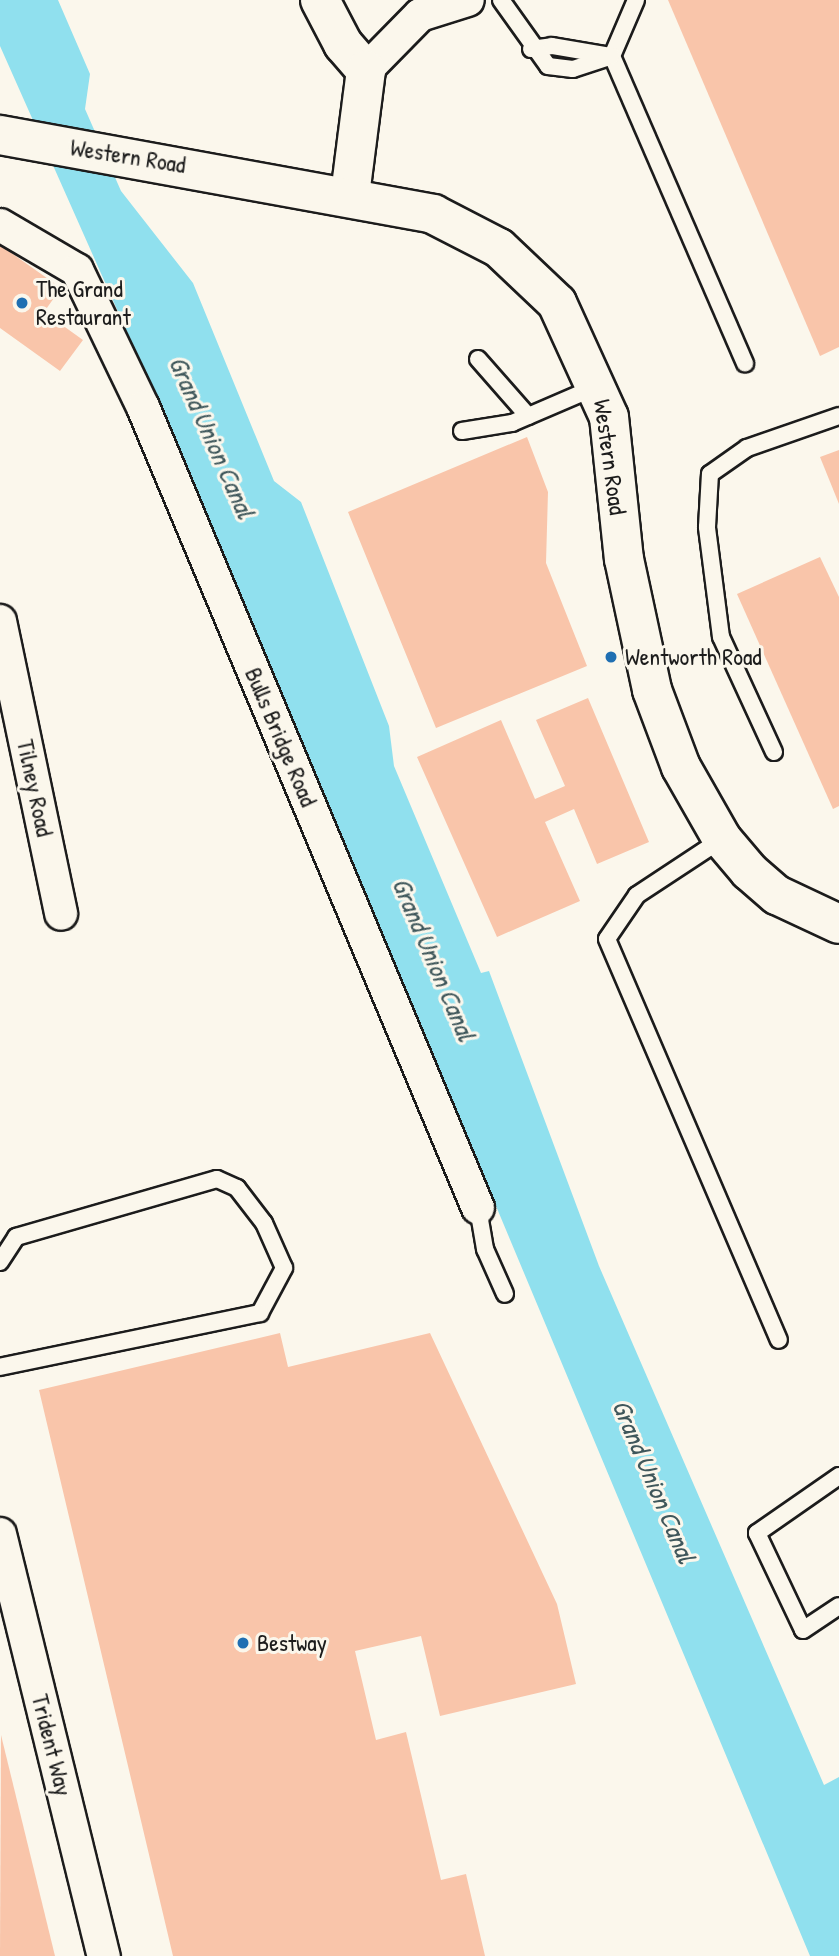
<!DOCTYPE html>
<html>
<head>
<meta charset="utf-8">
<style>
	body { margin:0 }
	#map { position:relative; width:839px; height:1956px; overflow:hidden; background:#fbf7ec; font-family:"Patrick Hand",sans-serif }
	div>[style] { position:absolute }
	.water>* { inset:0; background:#90e0ee }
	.building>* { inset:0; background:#f9c5aa }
	.roads { filter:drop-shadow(2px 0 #1c1c1c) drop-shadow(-2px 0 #1c1c1c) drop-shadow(0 2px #1c1c1c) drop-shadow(0 -2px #1c1c1c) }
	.service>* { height:16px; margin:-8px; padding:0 8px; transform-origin:8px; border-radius:8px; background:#fbf7ec }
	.minor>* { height:32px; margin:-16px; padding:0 16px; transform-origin:16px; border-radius:16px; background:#fbf7ec }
	.tertiary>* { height:38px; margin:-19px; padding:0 19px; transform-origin:19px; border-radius:19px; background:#fbf7ec }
	.dots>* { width:19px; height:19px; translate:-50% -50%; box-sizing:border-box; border:4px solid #fbf7ec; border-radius:50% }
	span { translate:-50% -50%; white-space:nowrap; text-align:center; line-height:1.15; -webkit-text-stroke:6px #fbf7ec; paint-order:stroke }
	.street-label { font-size:24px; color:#1c1c1c }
	.poi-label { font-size:24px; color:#1c1c1c }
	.left { translate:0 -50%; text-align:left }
	.water-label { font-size:26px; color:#3f575b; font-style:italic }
</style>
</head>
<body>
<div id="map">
	<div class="water">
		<div style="clip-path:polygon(0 0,58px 0,90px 74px,85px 109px,121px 191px,193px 283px,274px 481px,301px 502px,389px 726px,394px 766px,481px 973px,489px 971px,599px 1266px,824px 1785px,839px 1777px,839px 1956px,810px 1956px,179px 449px,0 46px)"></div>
	</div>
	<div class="building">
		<div style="clip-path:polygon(668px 0,839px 0,839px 347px,820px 356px)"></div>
		<div style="clip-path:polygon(0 245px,61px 288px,44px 312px,83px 340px,60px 371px,0 328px)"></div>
		<div style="clip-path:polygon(527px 437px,548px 492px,546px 563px,587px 666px,436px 728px,348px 512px)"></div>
		<div style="clip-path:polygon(839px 450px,839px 504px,820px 457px)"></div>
		<div style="clip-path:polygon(820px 557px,839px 597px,839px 806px,833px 809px,737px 594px)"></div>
		<div style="clip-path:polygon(588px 698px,649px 842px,597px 864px,574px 809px,545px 822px,580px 901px,497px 937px,417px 757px,501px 720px,535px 799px,565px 786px,536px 720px)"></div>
		<div style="clip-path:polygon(280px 1333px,288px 1367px,430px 1333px,557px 1604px,576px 1684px,440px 1716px,421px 1636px,355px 1651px,376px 1740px,406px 1732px,441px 1880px,466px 1874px,485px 1956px,173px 1956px,39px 1390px)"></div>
		<div style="clip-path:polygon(1px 1735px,55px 1956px,0 1956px)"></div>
	</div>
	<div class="roads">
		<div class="service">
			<div style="left:501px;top:0;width:81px;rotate:54.5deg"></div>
			<div style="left:548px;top:66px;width:25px;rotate:7deg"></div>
			<div style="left:573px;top:69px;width:41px;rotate:-18.4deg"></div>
			<div style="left:636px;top:0;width:61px;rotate:113.2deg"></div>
			<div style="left:612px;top:56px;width:335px;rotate:66.6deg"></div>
			<div style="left:531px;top:49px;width:21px;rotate:-8deg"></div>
			<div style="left:552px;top:46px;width:60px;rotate:9.6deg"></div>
			<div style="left:478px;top:359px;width:76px;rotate:48.7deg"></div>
			<div style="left:462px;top:431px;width:51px;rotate:-9.1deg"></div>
			<div style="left:512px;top:423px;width:94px;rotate:-23.3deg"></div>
			<div style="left:774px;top:752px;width:127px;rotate:-114.7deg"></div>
			<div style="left:721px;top:637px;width:111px;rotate:-97.3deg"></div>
			<div style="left:707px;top:527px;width:53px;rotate:-86.8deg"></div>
			<div style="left:710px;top:474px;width:45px;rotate:-35.1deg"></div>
			<div style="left:747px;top:448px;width:97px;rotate:-19.2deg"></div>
			<div style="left:722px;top:839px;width:102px;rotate:146.6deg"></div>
			<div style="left:637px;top:895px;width:53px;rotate:124.3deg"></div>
			<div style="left:607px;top:939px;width:436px;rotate:66.8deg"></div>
			<div style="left:478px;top:1208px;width:42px;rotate:80.3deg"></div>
			<div style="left:485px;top:1249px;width:49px;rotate:66deg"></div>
			<div style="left:0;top:1262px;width:30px;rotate:-57deg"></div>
			<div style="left:16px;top:1237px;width:209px;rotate:-16.1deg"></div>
			<div style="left:217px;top:1179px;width:22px;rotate:24deg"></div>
			<div style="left:237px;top:1188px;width:44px;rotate:52.4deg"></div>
			<div style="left:264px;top:1223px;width:49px;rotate:66deg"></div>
			<div style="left:284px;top:1268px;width:51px;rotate:118.1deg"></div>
			<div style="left:260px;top:1313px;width:266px;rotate:168.3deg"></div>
			<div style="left:839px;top:1476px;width:100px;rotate:145.2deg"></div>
			<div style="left:757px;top:1533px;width:107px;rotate:64.6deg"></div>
			<div style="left:803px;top:1630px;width:43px;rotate:-33.7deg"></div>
		</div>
		<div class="minor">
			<div style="left:366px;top:70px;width:77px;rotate:-45.5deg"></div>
			<div style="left:420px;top:15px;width:50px;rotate:-17.4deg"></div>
			<div style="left:0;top:225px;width:89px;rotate:30.3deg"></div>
			<div style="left:77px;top:270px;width:152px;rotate:64.3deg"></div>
			<div style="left:143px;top:407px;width:868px;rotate:67.3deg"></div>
			<div style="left:0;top:621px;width:299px;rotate:78.2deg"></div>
			<div style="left:0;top:1534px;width:435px;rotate:76.2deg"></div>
		</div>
		<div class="tertiary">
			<div style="left:320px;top:0;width:50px;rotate:62.4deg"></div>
			<div style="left:343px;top:44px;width:35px;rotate:49deg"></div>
			<div style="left:366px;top:70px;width:126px;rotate:97.3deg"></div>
			<div style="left:0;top:135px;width:440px;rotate:10.3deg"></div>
			<div style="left:433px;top:214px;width:74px;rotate:27.3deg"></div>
			<div style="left:499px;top:248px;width:80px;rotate:43.5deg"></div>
			<div style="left:557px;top:303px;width:125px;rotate:65.5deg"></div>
			<div style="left:609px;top:417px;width:143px;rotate:84deg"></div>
			<div style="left:624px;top:559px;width:134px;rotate:77.9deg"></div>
			<div style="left:652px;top:690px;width:82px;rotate:69.4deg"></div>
			<div style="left:681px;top:767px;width:83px;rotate:60.3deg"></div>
			<div style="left:722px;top:839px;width:42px;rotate:49.8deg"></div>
			<div style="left:749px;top:871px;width:37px;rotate:41deg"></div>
			<div style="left:777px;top:895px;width:68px;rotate:25.1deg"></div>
		</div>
	</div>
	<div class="dots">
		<div style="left:22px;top:303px;background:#1f6fb2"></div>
		<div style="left:611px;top:657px;background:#1f6fb2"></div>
		<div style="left:243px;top:1643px;background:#1f6fb2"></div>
	</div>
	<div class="street-label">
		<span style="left:128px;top:156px;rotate:9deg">Western Road</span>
		<span style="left:610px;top:457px;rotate:82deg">Western Road</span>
		<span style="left:281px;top:737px;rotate:67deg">Bulls Bridge Road</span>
		<span style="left:35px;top:788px;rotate:78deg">Tilney Road</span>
		<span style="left:52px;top:1745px;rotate:76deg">Trident Way</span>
	</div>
	<div class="poi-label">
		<span class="left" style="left:36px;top:303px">The Grand<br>Restaurant</span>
		<span class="left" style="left:625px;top:657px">Wentworth Road</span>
		<span class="left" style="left:257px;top:1643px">Bestway</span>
	</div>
	<div class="water-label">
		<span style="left:212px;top:437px;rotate:66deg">Grand Union Canal</span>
		<span style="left:434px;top:959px;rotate:67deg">Grand Union Canal</span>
		<span style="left:654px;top:1481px;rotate:67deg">Grand Union Canal</span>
	</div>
</div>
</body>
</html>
